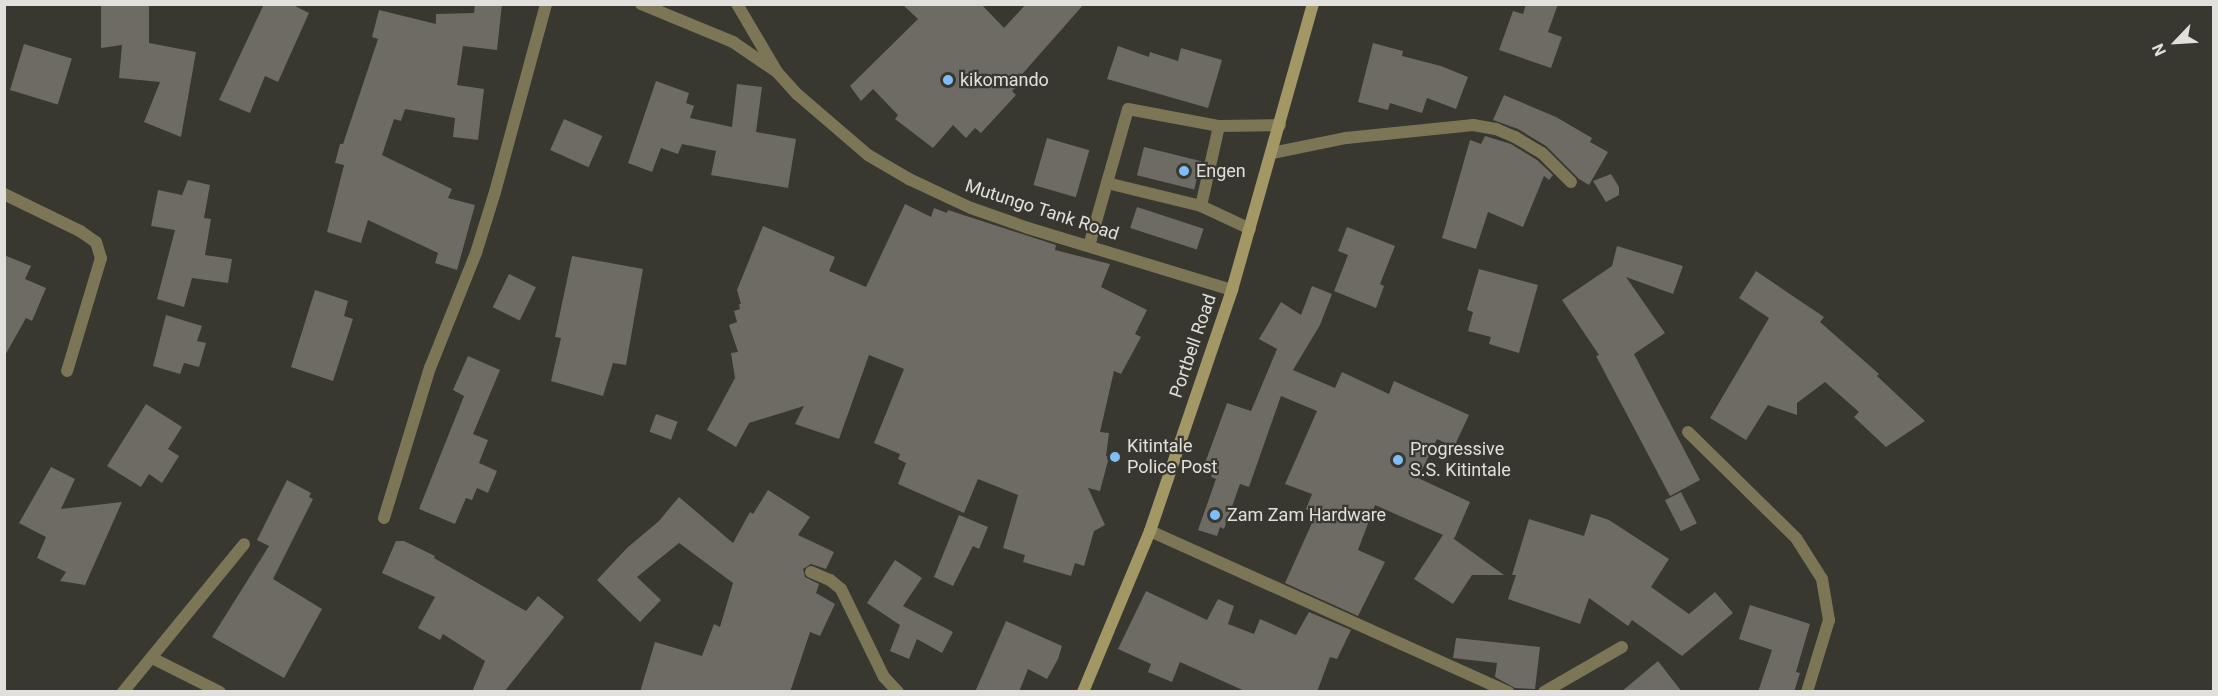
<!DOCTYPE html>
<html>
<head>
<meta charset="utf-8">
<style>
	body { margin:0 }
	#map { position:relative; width:2218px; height:696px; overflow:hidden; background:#383730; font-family:Roboto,sans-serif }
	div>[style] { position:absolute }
	.building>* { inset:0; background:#6d6b63; transform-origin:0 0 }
	.service>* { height:12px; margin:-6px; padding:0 6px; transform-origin:6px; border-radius:6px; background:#7c7556 }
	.minor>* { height:12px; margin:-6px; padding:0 6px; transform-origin:6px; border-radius:6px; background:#7c7556 }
	.tertiary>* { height:12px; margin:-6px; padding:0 6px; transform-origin:6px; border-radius:6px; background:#7c7556 }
	.secondary>* { height:12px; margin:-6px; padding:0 6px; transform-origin:6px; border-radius:6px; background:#a29765 }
	.dots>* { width:16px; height:16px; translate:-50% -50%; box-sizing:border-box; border:3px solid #383730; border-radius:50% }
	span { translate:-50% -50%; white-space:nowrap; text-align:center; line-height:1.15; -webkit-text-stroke:4.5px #383730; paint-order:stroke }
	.poi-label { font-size:18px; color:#e1e0dc }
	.left { translate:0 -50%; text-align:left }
	.street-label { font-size:18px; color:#e1e0dc }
	.frame { position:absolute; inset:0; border:6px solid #e1e0dc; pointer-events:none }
	.north { position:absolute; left:2146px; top:12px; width:60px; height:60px; -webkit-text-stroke:4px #383730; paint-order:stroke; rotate:245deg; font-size:16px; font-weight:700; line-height:24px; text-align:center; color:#e1e0dc }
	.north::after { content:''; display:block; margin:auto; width:21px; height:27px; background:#e1e0dc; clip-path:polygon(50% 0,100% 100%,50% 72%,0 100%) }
</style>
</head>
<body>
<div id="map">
	<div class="building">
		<div style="clip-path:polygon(101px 4px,149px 4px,149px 43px,196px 52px,181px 137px,144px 122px,160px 82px,119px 78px,122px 45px,101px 48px)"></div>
		<div style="clip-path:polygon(264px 4px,291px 4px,309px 13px,278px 82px,265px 76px,250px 113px,219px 100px)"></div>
		<div style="clip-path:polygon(475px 4px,502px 4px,497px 50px,463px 46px,457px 85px,484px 89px,478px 140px,453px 137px,455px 118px,405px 109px,401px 121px,394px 119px,382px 155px,452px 189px,448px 198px,475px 205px,457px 270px,435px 263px,438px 253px,368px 220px,361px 243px,327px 232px,344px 165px,335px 163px,340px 144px,343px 144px,378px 39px,372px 37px,379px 10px,436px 24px,436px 14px,474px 13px)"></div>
		<div style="clip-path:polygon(902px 4px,981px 4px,1004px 28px,1026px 4px,1084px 4px,1017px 80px,1020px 83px,1012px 91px,1016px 95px,981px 133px,975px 128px,966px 138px,953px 125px,933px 148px,895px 119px,898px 115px,873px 89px,861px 101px,850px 86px,918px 19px)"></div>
		<div style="clip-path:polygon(1526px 4px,1558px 4px,1548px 32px,1562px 37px,1551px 68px,1499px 50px,1513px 11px,1523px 14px)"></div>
		<div style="clip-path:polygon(1373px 43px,1403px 51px,1402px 56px,1441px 66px,1468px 77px,1456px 109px,1427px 98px,1422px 113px,1390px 103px,1388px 110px,1358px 102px)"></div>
		<div style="left:24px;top:44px;width:50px;height:48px;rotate:17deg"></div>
		<div style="clip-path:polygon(1118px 46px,1149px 57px,1150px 52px,1178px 61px,1181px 48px,1222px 60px,1208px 108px,1107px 79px)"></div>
		<div style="clip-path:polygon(656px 81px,689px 93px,686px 103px,694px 106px,690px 118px,732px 127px,737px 84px,762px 87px,756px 132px,796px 139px,788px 188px,711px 175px,716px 151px,682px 144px,678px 154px,661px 148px,652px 172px,628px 163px)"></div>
		<div style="clip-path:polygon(1504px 95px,1556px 117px,1592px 138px,1590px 142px,1608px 152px,1589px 185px,1579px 179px,1546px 146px,1518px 129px,1493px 120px)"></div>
		<div style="left:564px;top:119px;width:42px;height:34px;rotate:24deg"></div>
		<div style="clip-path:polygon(1485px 136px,1511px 144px,1537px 160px,1553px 175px,1549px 180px,1544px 176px,1523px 227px,1488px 212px,1476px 249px,1442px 238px,1470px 140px,1481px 144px)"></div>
		<div style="left:1047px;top:138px;width:44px;height:49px;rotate:16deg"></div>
		<div style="left:1144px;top:147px;width:59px;height:29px;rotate:14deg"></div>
		<div style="clip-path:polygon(1611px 174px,1619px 187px,1619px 195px,1606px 202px,1593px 181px)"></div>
		<div style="clip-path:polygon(188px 180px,210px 185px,204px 218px,211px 219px,205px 255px,232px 259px,228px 283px,192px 278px,184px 307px,157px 299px,175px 230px,151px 226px,158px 190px,182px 195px)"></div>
		<div style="clip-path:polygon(905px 204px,931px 217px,934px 208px,947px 213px,948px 210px,1056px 245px,1055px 250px,1110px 264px,1101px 287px,1147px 310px,1135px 334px,1141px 337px,1121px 374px,1114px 371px,1100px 432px,1109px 433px,1106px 456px,1109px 457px,1100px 491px,1088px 488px,1105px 525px,1094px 531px,1084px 566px,1075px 563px,1071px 576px,1023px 562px,1025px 555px,1003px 548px,1018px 495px,978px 479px,964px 513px,898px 484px,906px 463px,898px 459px,900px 454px,874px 443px,904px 369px,869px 355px,839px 439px,795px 424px,804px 406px,749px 423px,736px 447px,707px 430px,735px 378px,731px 353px,738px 352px,729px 325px,737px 322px,734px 311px,740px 309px,739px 304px,741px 304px,737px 290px,763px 226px,835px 257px,829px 271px,866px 287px)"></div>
		<div style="left:1137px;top:207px;width:70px;height:22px;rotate:18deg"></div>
		<div style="clip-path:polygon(1347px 227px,1395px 246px,1380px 284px,1384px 286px,1376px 308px,1334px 291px,1348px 255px,1338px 251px)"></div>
		<div style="clip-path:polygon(1617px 246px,1683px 266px,1673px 294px,1626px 277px,1665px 333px,1634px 354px,1700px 480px,1670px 496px,1596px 356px,1599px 355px,1562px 300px,1612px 266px)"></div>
		<div style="clip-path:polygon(4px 255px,31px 266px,25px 279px,46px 288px,32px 321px,26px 318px,4px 357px)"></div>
		<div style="clip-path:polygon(572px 256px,643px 269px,626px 365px,613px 363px,603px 396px,551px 381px,561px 338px,555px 337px)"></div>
		<div style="clip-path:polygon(1479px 269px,1538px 285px,1519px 353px,1489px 344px,1491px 337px,1468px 331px,1473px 312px,1467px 310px)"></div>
		<div style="clip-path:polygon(1756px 271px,1824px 317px,1820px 322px,1879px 374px,1877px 376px,1925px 421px,1886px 447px,1854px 417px,1859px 412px,1825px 382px,1797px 403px,1797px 415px,1768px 405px,1746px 440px,1710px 418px,1769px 318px,1739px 298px)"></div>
		<div style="left:509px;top:274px;width:30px;height:37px;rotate:26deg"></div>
		<div style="clip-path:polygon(1312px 286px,1332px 294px,1320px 325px,1293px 370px,1335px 388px,1342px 372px,1389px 394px,1394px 381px,1469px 415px,1454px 447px,1437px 439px,1418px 478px,1470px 502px,1454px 539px,1504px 575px,1472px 575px,1453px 604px,1414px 579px,1443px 535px,1375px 505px,1358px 550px,1385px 562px,1358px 616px,1285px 583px,1316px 514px,1306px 509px,1312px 494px,1285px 484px,1317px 411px,1281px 396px,1249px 487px,1240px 484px,1224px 529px,1220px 527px,1217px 536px,1198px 530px,1216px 479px,1211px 477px,1215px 467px,1205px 463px,1227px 403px,1251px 411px,1277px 349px,1259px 339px,1281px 302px,1301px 315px)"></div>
		<div style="clip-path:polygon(315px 290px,348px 301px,344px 316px,353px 319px,333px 381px,291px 367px)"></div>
		<div style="clip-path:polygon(166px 315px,202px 326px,197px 341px,206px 343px,199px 367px,184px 363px,180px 374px,153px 366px)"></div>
		<div style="clip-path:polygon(468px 356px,500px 370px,473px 434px,488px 440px,479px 463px,497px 471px,488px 493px,477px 488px,472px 500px,466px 498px,455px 524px,419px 509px,464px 396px,453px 390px)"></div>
		<div style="clip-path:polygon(146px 404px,182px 427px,168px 449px,179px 456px,162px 483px,149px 474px,141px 487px,107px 466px)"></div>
		<div style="left:656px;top:414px;width:23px;height:19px;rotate:20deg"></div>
		<div style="clip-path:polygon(51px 467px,75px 479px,61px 509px,122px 502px,85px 585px,60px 581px,66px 572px,37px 558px,46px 537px,19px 523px)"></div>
		<div style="clip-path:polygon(287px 480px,311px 493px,309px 497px,313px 499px,273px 579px,322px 609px,284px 678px,212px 637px,269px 546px,257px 540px)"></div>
		<div style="clip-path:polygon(768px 490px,810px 517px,798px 535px,834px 552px,826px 569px,811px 564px,803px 569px,805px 577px,819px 584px,816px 593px,835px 604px,820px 636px,810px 632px,790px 692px,640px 692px,655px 642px,702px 656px,714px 624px,720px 627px,733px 583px,679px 543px,637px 577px,661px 600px,640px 622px,597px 580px,627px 548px,659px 521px,679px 497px,733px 543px,750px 512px,753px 514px)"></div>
		<div style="left:1681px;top:492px;width:35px;height:18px;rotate:63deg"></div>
		<div style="clip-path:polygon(1591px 514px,1609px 520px,1669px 559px,1651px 587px,1689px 614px,1715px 592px,1733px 613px,1682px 656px,1632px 620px,1628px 626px,1589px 598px,1580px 624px,1508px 599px,1516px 575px,1512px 575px,1529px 519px,1584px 536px)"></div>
		<div style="clip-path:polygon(959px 515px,988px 527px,979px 549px,973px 546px,953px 586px,934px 577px)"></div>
		<div style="clip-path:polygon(396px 541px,404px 541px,435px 556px,434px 558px,526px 611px,538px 596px,564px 617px,504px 692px,472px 692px,485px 661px,443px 634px,440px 640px,418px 628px,435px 597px,382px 573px)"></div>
		<div style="clip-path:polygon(895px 560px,922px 578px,903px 606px,953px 632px,942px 653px,917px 639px,909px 659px,890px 651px,900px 625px,867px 603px)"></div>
		<div style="clip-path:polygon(1146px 591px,1207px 620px,1218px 599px,1234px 606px,1228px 624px,1254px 634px,1260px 619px,1296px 635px,1309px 612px,1351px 630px,1337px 659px,1330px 657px,1317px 692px,1247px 692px,1180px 662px,1172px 682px,1148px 672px,1151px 664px,1118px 649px)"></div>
		<div style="clip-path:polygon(1750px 605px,1810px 624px,1796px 672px,1800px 673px,1794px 692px,1758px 692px,1772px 650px,1739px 639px)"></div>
		<div style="clip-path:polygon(1006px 621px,1062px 646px,1058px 659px,1047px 679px,1028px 669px,1019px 692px,975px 692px)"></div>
		<div style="clip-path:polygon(1456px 638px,1540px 647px,1535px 689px,1515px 688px,1495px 677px,1497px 663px,1453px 658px)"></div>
		<div style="clip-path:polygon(1658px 661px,1682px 692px,1621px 692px)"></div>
	</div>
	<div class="service">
		<div style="left:1107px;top:183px;width:97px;rotate:13.7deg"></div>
		<div style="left:1201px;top:206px;width:54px;rotate:25.1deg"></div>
		<div style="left:1201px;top:206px;width:82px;rotate:-77.3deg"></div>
		<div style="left:1089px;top:246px;width:142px;rotate:-74.1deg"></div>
		<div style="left:1128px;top:109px;width:93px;rotate:10.6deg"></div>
		<div style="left:1219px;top:126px;width:61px;rotate:-0.9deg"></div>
		<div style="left:811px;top:572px;width:21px;rotate:23deg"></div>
		<div style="left:830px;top:580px;width:14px;rotate:39deg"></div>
		<div style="left:841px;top:589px;width:98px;rotate:64deg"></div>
		<div style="left:884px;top:677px;width:21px;rotate:47deg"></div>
	</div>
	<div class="minor">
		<div style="left:641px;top:4px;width:100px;rotate:22.4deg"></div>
		<div style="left:733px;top:42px;width:53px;rotate:34.3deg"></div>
		<div style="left:1272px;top:153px;width:76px;rotate:-11.5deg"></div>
		<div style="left:1346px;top:138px;width:128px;rotate:-5.8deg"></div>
		<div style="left:1473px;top:125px;width:23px;rotate:10deg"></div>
		<div style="left:1496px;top:129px;width:21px;rotate:23deg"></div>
		<div style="left:1515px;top:137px;width:31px;rotate:31deg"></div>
		<div style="left:1542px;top:153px;width:41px;rotate:45deg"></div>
		<div style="left:4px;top:194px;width:85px;rotate:26deg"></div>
		<div style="left:80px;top:231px;width:19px;rotate:35deg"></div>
		<div style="left:96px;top:242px;width:17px;rotate:73deg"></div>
		<div style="left:101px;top:258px;width:118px;rotate:106.7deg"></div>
		<div style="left:1688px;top:432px;width:151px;rotate:44.5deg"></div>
		<div style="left:1796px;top:538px;width:49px;rotate:57.6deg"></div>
		<div style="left:1822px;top:579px;width:42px;rotate:80.3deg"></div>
		<div style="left:1829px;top:620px;width:75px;rotate:107deg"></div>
		<div style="left:384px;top:518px;width:157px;rotate:-73deg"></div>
		<div style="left:430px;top:368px;width:124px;rotate:-68.2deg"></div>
		<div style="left:476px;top:253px;width:64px;rotate:-72.7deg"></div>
		<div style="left:495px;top:192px;width:195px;rotate:-74.8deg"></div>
		<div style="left:1150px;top:531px;width:393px;rotate:24.2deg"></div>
		<div style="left:152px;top:658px;width:76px;rotate:26.6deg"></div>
		<div style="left:123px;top:692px;width:191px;rotate:-50.7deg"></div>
		<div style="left:1544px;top:692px;width:90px;rotate:-30deg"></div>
	</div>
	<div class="tertiary">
		<div style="left:737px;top:4px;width:79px;rotate:59.5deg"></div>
		<div style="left:777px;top:72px;width:30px;rotate:48deg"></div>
		<div style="left:797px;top:94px;width:94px;rotate:40.7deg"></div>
		<div style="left:868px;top:155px;width:48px;rotate:30.3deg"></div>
		<div style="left:909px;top:179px;width:68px;rotate:25.1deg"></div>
		<div style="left:971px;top:208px;width:60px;rotate:19.3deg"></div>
		<div style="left:1028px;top:228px;width:213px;rotate:16.9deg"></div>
	</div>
	<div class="secondary">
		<div style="left:1083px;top:692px;width:174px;rotate:-67.4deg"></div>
		<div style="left:1150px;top:531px;width:255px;rotate:-71.2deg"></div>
		<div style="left:1232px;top:290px;width:297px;rotate:-74.2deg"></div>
	</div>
	<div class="dots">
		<div style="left:948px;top:80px;background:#7dbef9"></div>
		<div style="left:1184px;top:171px;background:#7dbef9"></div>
		<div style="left:1115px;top:457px;background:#7dbef9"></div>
		<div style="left:1398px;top:460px;background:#7dbef9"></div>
		<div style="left:1215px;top:515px;background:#7dbef9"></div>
	</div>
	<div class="poi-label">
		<span class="left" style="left:960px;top:80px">kikomando</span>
		<span class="left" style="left:1196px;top:171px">Engen</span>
		<span class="left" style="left:1127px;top:457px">Kitintale<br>Police Post</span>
		<span class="left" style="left:1410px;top:460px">Progressive<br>S.S. Kitintale</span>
		<span class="left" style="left:1227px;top:515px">Zam Zam Hardware</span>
	</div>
	<div class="street-label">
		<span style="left:1042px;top:210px;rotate:18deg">Mutungo Tank Road</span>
		<span style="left:1193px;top:346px;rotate:-71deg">Portbell Road</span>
	</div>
	<div class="frame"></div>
	<div class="north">N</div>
</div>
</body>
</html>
